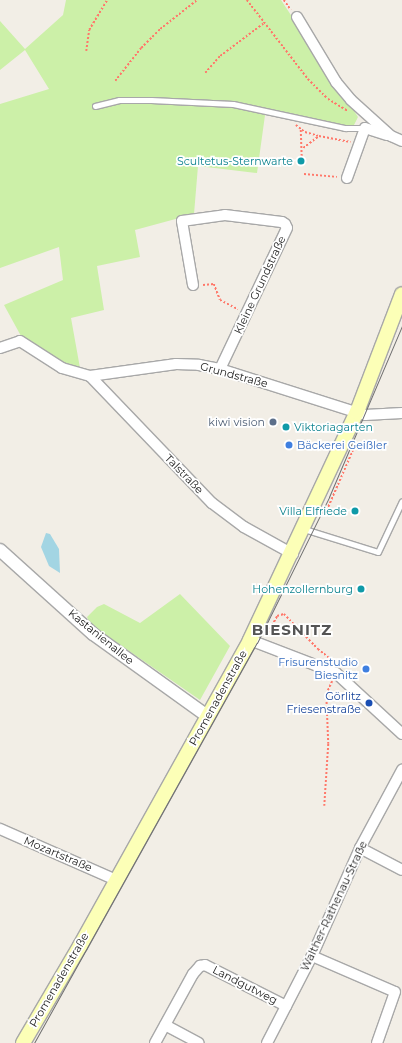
<!DOCTYPE html>
<html>
<head>
<meta charset="utf-8">
<style>
	body { margin:0 }
	#map { position:relative; width:402px; height:1043px; overflow:hidden; background:#f2eee6; font-family:Montserrat,sans-serif }
	div>[style] { position:absolute }
	.grass>* { inset:0; background:#ccf0a8 }
	.water>* { inset:0; background:#a3d5e3 }
	.path>* { height:1.5px; margin-top:-0.75px; transform-origin:0; background:repeating-linear-gradient(90deg,#ff786a 0 2px,transparent 0 4px) }
	.roads { filter:drop-shadow(1px 0 #a8a8a8) drop-shadow(-1px 0 #a8a8a8) drop-shadow(0 1px #a8a8a8) drop-shadow(0 -1px #a8a8a8) }
	.service>* { height:5px; margin:-2.5px; padding:0 2.5px; transform-origin:2.5px; border-radius:2.5px; background:#fff }
	.minor>* { height:10px; margin:-5px; padding:0 5px; transform-origin:5px; border-radius:5px; background:#fff }
	.tertiary>* { height:12px; margin:-6px; padding:0 6px; transform-origin:6px; border-radius:6px; background:#fff }
	.secondary>* { height:14px; margin:-7px; padding:0 7px; transform-origin:7px; border-radius:7px; background:#fcffb7 }
	.tram>* { height:1px; margin:-0.5px; padding:0 0.5px; transform-origin:0.5px; border-radius:0.5px; background:#6f6f6f }
	.dots>* { width:11px; height:11px; translate:-50% -50%; box-sizing:border-box; border:2px solid #fff; border-radius:50% }
	span { translate:-50% -50%; white-space:nowrap; text-align:center; line-height:1.15; -webkit-text-stroke:3.5px #fff; paint-order:stroke }
	.culture-label { font-size:11px; color:#0d838f }
	.right { translate:-100% -50%; text-align:right }
	.left { translate:0 -50%; text-align:left }
	.street-label { font-size:11px; color:#212121 }
	.service-label { font-size:11px; color:#4e5e75 }
	.shop-label { font-size:11px; color:#366cbe }
	.transit-label { font-size:11px; color:#164399 }
	.district-label { font-size:15px; color:#545454; font-weight:700; letter-spacing:1px }
</style>
</head>
<body>
<div id="map">
	<div class="grass">
		<div style="clip-path:polygon(66px 0,281px 0,358px 117px,353px 127px,266px 108px,257px 173px,198px 166px,194px 214px,135px 230px,140px 257px,97px 266px,104px 310px,71px 318px,80px 368px,66px 365px,21px 336px,4px 305px,63px 280px,59px 247px,0 268px,0 104px,49px 89px,25px 50px,0 70px,0 21px,25px 49px,63px 15px)"></div>
		<div style="clip-path:polygon(180px 594px,230px 646px,200px 700px,90px 624px,87px 617px,97px 607px,104px 604px,140px 623px)"></div>
	</div>
	<div class="water">
		<div style="clip-path:polygon(46px 533px,50px 534px,59px 549px,60px 573px,49px 566px,41px 547px)"></div>
	</div>
	<div class="path">
		<div style="left:247px;top:0;width:100px;rotate:52.3deg"></div>
		<div style="left:308px;top:79px;width:28px;rotate:45deg"></div>
		<div style="left:328px;top:99px;width:23px;rotate:31deg"></div>
		<div style="left:284px;top:0;width:12px;rotate:55deg"></div>
		<div style="left:86px;top:51px;width:21px;rotate:-82deg"></div>
		<div style="left:89px;top:30px;width:35px;rotate:-59deg"></div>
		<div style="left:205px;top:73px;width:23px;rotate:-49deg"></div>
		<div style="left:220px;top:56px;width:55px;rotate:-36.9deg"></div>
		<div style="left:115px;top:81px;width:42px;rotate:-51.8deg"></div>
		<div style="left:141px;top:48px;width:27px;rotate:-45deg"></div>
		<div style="left:160px;top:29px;width:47px;rotate:-38.1deg"></div>
		<div style="left:296px;top:125px;width:11px;rotate:38deg"></div>
		<div style="left:305px;top:132px;width:15px;rotate:16deg"></div>
		<div style="left:301px;top:130px;width:28px;rotate:88deg"></div>
		<div style="left:303px;top:148px;width:20px;rotate:-37deg"></div>
		<div style="left:319px;top:136px;width:32px;rotate:11deg"></div>
		<div style="left:304px;top:174px;width:33px;rotate:5deg"></div>
		<div style="left:203px;top:285px;width:11px;rotate:-5deg"></div>
		<div style="left:214px;top:284px;width:17px;rotate:69deg"></div>
		<div style="left:220px;top:300px;width:20px;rotate:27deg"></div>
		<div style="left:322px;top:513px;width:3px;rotate:18deg"></div>
		<div style="left:325px;top:514px;width:75px;rotate:-66.5deg"></div>
		<div style="left:266px;top:636px;width:23px;rotate:-61deg"></div>
		<div style="left:277px;top:616px;width:7px;rotate:-16deg"></div>
		<div style="left:284px;top:614px;width:49px;rotate:45.8deg"></div>
		<div style="left:318px;top:649px;width:16px;rotate:38deg"></div>
		<div style="left:331px;top:659px;width:2px;rotate:117deg"></div>
		<div style="left:324px;top:806px;width:62px;rotate:-86.3deg"></div>
		<div style="left:328px;top:744px;width:50px;rotate:-92.3deg"></div>
		<div style="left:326px;top:694px;width:14px;rotate:-65deg"></div>
	</div>
	<div class="roads">
		<div class="service">
			<div style="left:95px;top:106px;width:25px;rotate:-14deg"></div>
			<div style="left:119px;top:100px;width:32px"></div>
			<div style="left:151px;top:100px;width:82px;rotate:2.8deg"></div>
			<div style="left:233px;top:104px;width:115px;rotate:12.1deg"></div>
			<div style="left:345px;top:128px;width:20px"></div>
			<div style="left:304px;top:529px;width:77px;rotate:17.3deg"></div>
			<div style="left:378px;top:552px;width:56px;rotate:-64.8deg"></div>
		</div>
		<div class="minor">
			<div style="left:297px;top:17px;width:76px;rotate:59deg"></div>
			<div style="left:336px;top:82px;width:23px;rotate:50deg"></div>
			<div style="left:351px;top:100px;width:54px;rotate:42deg"></div>
			<div style="left:391px;top:136px;width:12px;rotate:24deg"></div>
			<div style="left:347px;top:178px;width:53px;rotate:-70.2deg"></div>
			<div style="left:365px;top:128px;width:23px;rotate:18deg"></div>
			<div style="left:193px;top:285px;width:65px;rotate:-99.8deg"></div>
			<div style="left:182px;top:221px;width:43px;rotate:-7.9deg"></div>
			<div style="left:225px;top:215px;width:57px;rotate:7deg"></div>
			<div style="left:282px;top:222px;width:4px;rotate:34deg"></div>
			<div style="left:285px;top:224px;width:4px;rotate:63deg"></div>
			<div style="left:287px;top:228px;width:156px;rotate:115.4deg"></div>
			<div style="left:0;top:348px;width:21px;rotate:-19deg"></div>
			<div style="left:20px;top:341px;width:50px;rotate:32.7deg"></div>
			<div style="left:62px;top:368px;width:29px;rotate:16deg"></div>
			<div style="left:90px;top:376px;width:87px;rotate:-7.9deg"></div>
			<div style="left:176px;top:364px;width:23px;rotate:2deg"></div>
			<div style="left:199px;top:365px;width:21px;rotate:11deg"></div>
			<div style="left:220px;top:369px;width:152px;rotate:17.6deg"></div>
			<div style="left:365px;top:415px;width:37px;rotate:-3deg"></div>
			<div style="left:90px;top:376px;width:176px;rotate:46.2deg"></div>
			<div style="left:212px;top:503px;width:40px;rotate:37deg"></div>
			<div style="left:244px;top:527px;width:56px;rotate:28.9deg"></div>
			<div style="left:250px;top:640px;width:92px;rotate:21deg"></div>
			<div style="left:336px;top:673px;width:90px;rotate:42.7deg"></div>
			<div style="left:0;top:829px;width:127px;rotate:23.7deg"></div>
			<div style="left:360px;top:848px;width:47px;rotate:27.6deg"></div>
			<div style="left:312px;top:956px;width:90px;rotate:23.4deg"></div>
			<div style="left:165px;top:1025px;width:38px;rotate:28deg"></div>
			<div style="left:155px;top:1043px;width:79px;rotate:-61.2deg"></div>
			<div style="left:193px;top:974px;width:11px;rotate:-49deg"></div>
			<div style="left:200px;top:966px;width:5px;rotate:-11deg"></div>
			<div style="left:205px;top:965px;width:91px;rotate:26.8deg"></div>
			<div style="left:267px;top:1043px;width:98px;rotate:-62.7deg"></div>
			<div style="left:312px;top:956px;width:118px;rotate:-66deg"></div>
			<div style="left:360px;top:848px;width:89px;rotate:-61.7deg"></div>
			<div style="left:377px;top:1043px;width:54px;rotate:-70.6deg"></div>
		</div>
		<div class="tertiary">
			<div style="left:0;top:550px;width:125px;rotate:42.1deg"></div>
			<div style="left:93px;top:634px;width:140px;rotate:35.7deg"></div>
		</div>
		<div class="secondary">
			<div style="left:23px;top:1043px;width:113px;rotate:-59.6deg"></div>
			<div style="left:80px;top:946px;width:350px;rotate:-60.9deg"></div>
			<div style="left:250px;top:640px;width:252px;rotate:-64.9deg"></div>
			<div style="left:357px;top:412px;width:126px;rotate:-69.1deg"></div>
		</div>
	</div>
	<div class="tram">
		<div style="left:34px;top:1043px;width:458px;rotate:-60.9deg"></div>
		<div style="left:257px;top:643px;width:163px;rotate:-63.7deg"></div>
		<div style="left:329px;top:497px;width:186px;rotate:-66.9deg"></div>
	</div>
	<div class="dots">
		<div style="left:301px;top:161px;background:#0f9aa8"></div>
		<div style="left:273px;top:422px;background:#5c6f8a"></div>
		<div style="left:286px;top:427px;background:#0f9aa8"></div>
		<div style="left:289px;top:445px;background:#3f7fe0"></div>
		<div style="left:355px;top:511px;background:#0f9aa8"></div>
		<div style="left:361px;top:589px;background:#0f9aa8"></div>
		<div style="left:366px;top:669px;background:#3f7fe0"></div>
		<div style="left:369px;top:703px;background:#1a4fb4"></div>
	</div>
	<div class="culture-label">
		<span class="right" style="left:293px;top:161px">Scultetus-Sternwarte</span>
		<span class="left" style="left:294px;top:427px">Viktoriagarten</span>
		<span class="right" style="left:347px;top:511px">Villa Elfriede</span>
		<span class="right" style="left:353px;top:589px">Hohenzollernburg</span>
	</div>
	<div class="street-label">
		<span style="left:260px;top:285px;rotate:-65deg">Kleine Grundstraße</span>
		<span style="left:234px;top:375px;rotate:15deg">Grundstraße</span>
		<span style="left:184px;top:474px;rotate:46deg">Talstraße</span>
		<span style="left:101px;top:637px;rotate:39deg">Kastanienallee</span>
		<span style="left:218px;top:698px;rotate:-61deg">Promenadenstraße</span>
		<span style="left:58px;top:854px;rotate:23deg">Mozartstraße</span>
		<span style="left:334px;top:906px;rotate:-65deg">Walther-Rathenau-Straße</span>
		<span style="left:59px;top:980px;rotate:-60deg">Promenadenstraße</span>
		<span style="left:245px;top:985px;rotate:27deg">Landgutweg</span>
	</div>
	<div class="service-label">
		<span class="right" style="left:265px;top:422px">kiwi vision</span>
	</div>
	<div class="shop-label">
		<span class="left" style="left:297px;top:445px">Bäckerei Geißler</span>
		<span class="right" style="left:358px;top:669px">Frisurenstudio<br>Biesnitz</span>
	</div>
	<div class="transit-label">
		<span class="right" style="left:361px;top:703px">Görlitz<br>Friesenstraße</span>
	</div>
	<div class="district-label">
		<span style="left:292px;top:630px">BIESNITZ</span>
	</div>
</div>
</body>
</html>
